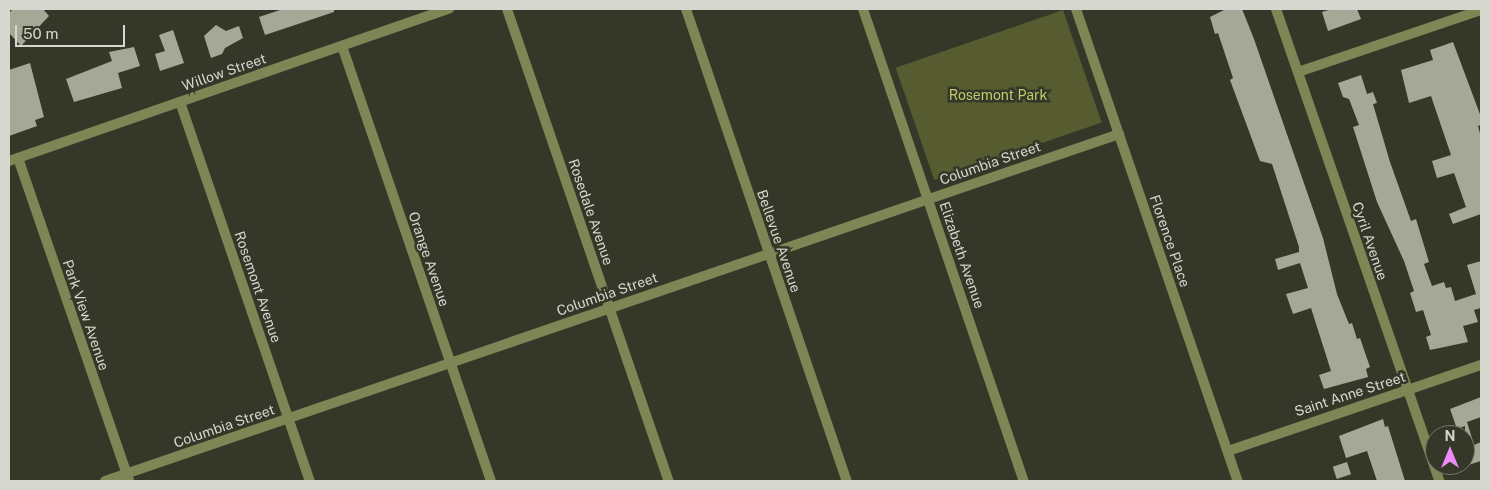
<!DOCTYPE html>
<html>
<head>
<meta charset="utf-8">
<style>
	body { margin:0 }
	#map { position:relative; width:1490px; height:490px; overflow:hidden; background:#353729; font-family:"Public Sans",sans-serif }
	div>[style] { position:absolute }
	.green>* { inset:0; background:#565b30; transform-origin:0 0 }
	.building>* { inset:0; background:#a5a896; transform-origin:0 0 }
	.minor>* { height:10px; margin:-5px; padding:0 5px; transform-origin:5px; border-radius:5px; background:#7f8554 }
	span { translate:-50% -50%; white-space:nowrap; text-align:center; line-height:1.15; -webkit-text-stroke:5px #353729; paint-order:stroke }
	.street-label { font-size:14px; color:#d6d7ce }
	.park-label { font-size:14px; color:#c0ca68 }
	.frame { position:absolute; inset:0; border:10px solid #d6d7ce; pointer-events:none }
	.north { position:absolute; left:1425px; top:425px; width:50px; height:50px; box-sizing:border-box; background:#353729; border:1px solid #75776b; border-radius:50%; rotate:0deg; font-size:14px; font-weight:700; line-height:20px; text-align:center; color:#d6d7ce }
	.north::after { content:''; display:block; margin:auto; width:18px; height:22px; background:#ee8bf8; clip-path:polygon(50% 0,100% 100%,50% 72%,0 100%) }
	.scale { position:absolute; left:15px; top:25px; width:110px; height:22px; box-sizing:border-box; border:2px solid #d6d7ce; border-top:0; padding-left:6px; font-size:15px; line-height:18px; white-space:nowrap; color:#d6d7ce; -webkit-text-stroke:4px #353729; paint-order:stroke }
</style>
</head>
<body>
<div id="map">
	<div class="green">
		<div style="left:1063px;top:10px;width:119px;height:177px;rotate:71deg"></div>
	</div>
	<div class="building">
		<div style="clip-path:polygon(13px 9px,43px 9px,49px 16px,21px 46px,9px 33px,9px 13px)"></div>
		<div style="clip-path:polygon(283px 9px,334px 9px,334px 12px,265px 35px,259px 17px)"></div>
		<div style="clip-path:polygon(1226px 9px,1242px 9px,1254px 39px,1323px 238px,1337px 294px,1349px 324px,1352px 323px,1357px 339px,1360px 338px,1370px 367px,1366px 369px,1368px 377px,1324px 389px,1319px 375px,1331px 371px,1311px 308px,1293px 314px,1286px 294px,1308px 288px,1300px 263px,1278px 270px,1275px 259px,1299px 252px,1299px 247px,1272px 164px,1260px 161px,1230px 80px,1233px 78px,1218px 33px,1215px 34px,1210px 17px)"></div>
		<div style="clip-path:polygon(1332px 9px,1357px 9px,1361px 19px,1328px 31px,1322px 12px)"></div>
		<div style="clip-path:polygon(216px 25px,226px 31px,239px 26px,243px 38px,225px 48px,222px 54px,211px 58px,204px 36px)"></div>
		<div style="clip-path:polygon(173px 30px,184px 63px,160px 71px,155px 54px,165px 51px,159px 35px)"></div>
		<div style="clip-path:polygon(1453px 42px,1481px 117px,1481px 125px,1478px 126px,1481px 137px,1481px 214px,1453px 224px,1449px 214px,1466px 207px,1454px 173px,1437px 178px,1432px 161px,1451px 155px,1431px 96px,1409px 103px,1401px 70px,1433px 60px,1430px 50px)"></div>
		<div style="clip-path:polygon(134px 47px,140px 66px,118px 73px,122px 88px,74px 102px,66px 79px,112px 61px,109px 52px)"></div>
		<div style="clip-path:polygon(30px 63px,44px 117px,35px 120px,37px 126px,9px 136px,9px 70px)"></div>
		<div style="clip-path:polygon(1361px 75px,1367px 94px,1373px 92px,1377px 103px,1373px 104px,1390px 162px,1411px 221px,1416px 219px,1429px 262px,1424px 264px,1432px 286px,1444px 282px,1446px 288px,1451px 287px,1455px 301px,1476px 294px,1467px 265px,1481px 261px,1481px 308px,1474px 310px,1478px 322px,1463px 326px,1468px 342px,1430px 350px,1426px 337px,1431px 335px,1423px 310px,1416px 312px,1410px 293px,1414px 291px,1404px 261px,1377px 202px,1353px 127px,1359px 125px,1349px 99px,1343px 97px,1338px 83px)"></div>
		<div style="clip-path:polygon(1481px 397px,1481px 417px,1467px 422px,1474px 445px,1481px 442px,1481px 461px,1465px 466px,1465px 426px,1457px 429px,1450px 409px)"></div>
		<div style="clip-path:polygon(1383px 419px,1385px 427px,1388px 426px,1405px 481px,1377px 481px,1367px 451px,1346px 458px,1339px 436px)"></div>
		<div style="left:1347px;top:462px;width:13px;height:15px;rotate:72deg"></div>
	</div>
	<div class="minor">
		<div style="left:507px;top:9px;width:499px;rotate:71.1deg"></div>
		<div style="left:686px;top:9px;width:499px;rotate:71.2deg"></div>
		<div style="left:863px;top:9px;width:499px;rotate:71.2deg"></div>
		<div style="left:1076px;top:9px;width:499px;rotate:71.1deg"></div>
		<div style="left:1276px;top:9px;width:499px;rotate:70.9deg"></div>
		<div style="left:342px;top:46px;width:460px;rotate:71.1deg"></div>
		<div style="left:1298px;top:72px;width:193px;rotate:-18.7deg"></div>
		<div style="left:180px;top:102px;width:401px;rotate:71.1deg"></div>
		<div style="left:18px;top:158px;width:342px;rotate:71deg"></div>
		<div style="left:9px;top:161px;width:466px;rotate:-19.1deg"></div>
		<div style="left:1228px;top:451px;width:267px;rotate:-18.8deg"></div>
		<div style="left:105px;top:481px;width:1072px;rotate:-18.89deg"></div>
	</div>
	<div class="street-label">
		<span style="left:224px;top:72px;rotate:-19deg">Willow Street</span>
		<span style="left:990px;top:163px;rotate:-19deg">Columbia Street</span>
		<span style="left:591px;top:212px;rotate:71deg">Rosedale Avenue</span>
		<span style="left:779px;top:241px;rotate:71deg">Bellevue Avenue</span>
		<span style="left:1170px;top:241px;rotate:71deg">Florence Place</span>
		<span style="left:1370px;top:241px;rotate:71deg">Cyril Avenue</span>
		<span style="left:962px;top:255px;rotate:71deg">Elizabeth Avenue</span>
		<span style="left:429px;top:259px;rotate:71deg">Orange Avenue</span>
		<span style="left:258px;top:287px;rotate:71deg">Rosemont Avenue</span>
		<span style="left:607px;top:294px;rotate:-19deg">Columbia Street</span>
		<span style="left:86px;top:315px;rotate:71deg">Park View Avenue</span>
		<span style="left:1350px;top:394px;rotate:-18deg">Saint Anne Street</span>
		<span style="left:224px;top:426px;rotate:-19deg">Columbia Street</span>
	</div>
	<div class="park-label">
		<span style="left:998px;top:95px">Rosemont Park</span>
	</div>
	<div class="frame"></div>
	<div class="north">N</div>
	<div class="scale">50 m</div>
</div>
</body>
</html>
